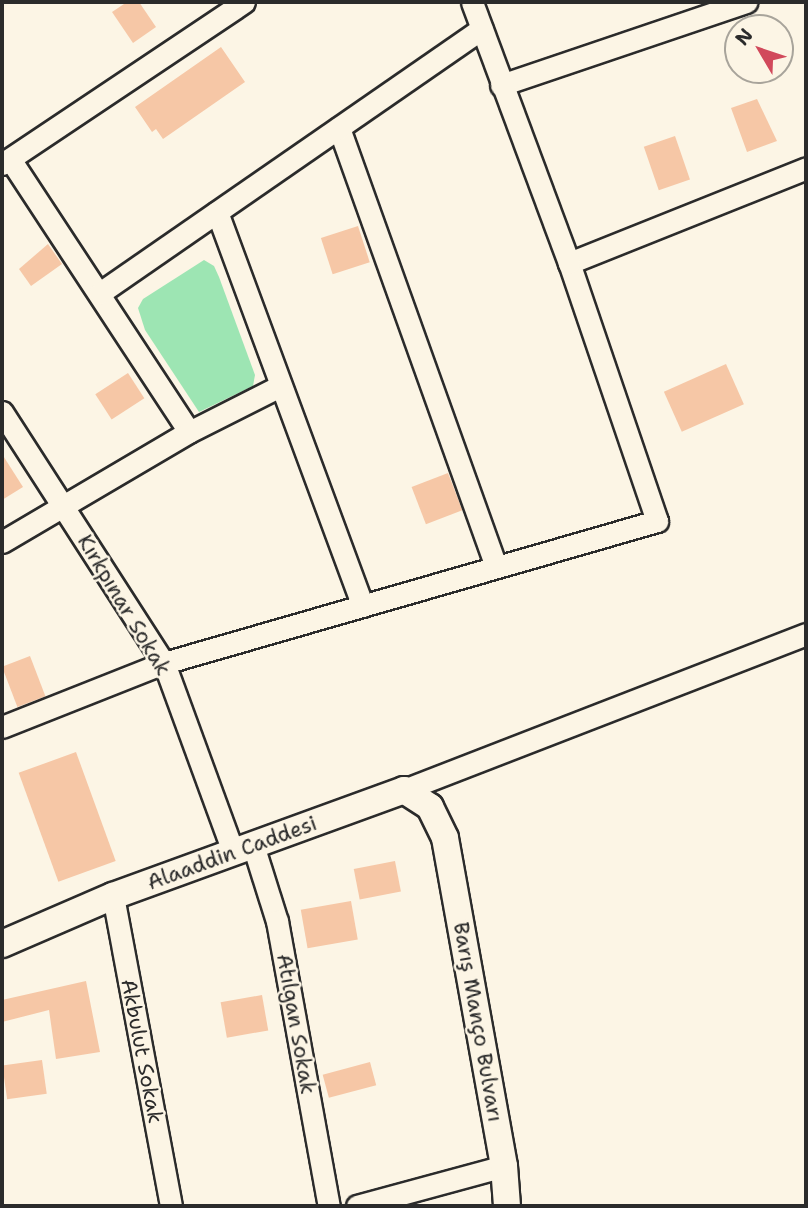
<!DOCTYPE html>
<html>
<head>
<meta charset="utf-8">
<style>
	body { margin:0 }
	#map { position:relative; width:808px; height:1208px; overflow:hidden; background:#fcf5e5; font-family:"Shantell Sans",sans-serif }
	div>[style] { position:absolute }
	.green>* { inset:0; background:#9de5b3 }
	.building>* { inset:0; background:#f6c7a6; transform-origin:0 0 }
	.roads { filter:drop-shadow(2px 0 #2b2b2b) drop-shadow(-2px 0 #2b2b2b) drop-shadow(0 2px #2b2b2b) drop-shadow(0 -2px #2b2b2b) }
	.minor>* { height:21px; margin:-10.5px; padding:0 10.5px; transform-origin:10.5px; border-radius:10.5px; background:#fcf5e5 }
	.tertiary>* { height:26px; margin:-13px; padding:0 13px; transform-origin:13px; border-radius:13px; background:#fcf5e5 }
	span { translate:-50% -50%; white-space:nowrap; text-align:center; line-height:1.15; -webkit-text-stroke:5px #fcf5e5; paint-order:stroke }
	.street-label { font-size:21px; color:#2b2b2b }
	.frame { position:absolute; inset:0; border:4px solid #2b2b2b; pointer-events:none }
	.north { position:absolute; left:724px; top:14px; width:70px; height:70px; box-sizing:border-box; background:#fcf5e5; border:2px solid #a8a49b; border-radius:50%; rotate:309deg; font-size:19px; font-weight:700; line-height:28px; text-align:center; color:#2b2b2b }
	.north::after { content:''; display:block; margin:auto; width:24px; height:32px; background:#d1495b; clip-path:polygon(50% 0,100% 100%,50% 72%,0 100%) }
</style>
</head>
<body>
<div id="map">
	<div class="green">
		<div style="clip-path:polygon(204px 260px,214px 266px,219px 277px,255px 375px,253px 386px,199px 412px,145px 330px,138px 308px,143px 299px)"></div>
	</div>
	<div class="building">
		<div style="clip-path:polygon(127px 2px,139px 2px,156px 27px,133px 43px,112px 12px)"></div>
		<div style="clip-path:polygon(221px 47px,245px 82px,163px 139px,156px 129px,152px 132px,135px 107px)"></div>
		<div style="clip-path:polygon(757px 99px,777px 141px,747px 152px,731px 108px)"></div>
		<div style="left:675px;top:136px;width:46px;height:33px;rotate:71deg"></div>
		<div style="left:358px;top:226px;width:38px;height:39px;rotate:72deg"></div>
		<div style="clip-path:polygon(48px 244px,62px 264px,31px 286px,19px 269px)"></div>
		<div style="left:726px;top:364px;width:44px;height:68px;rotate:66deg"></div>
		<div style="left:128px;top:373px;width:30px;height:39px;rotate:57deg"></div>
		<div style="clip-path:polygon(2px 454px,23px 487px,2px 500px)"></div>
		<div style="left:448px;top:473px;width:40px;height:39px;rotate:69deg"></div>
		<div style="left:30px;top:656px;width:43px;height:30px;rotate:69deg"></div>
		<div style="left:76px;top:752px;width:116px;height:61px;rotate:70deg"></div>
		<div style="left:395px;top:861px;width:31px;height:42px;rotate:79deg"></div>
		<div style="left:351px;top:901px;width:39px;height:51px;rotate:80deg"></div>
		<div style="clip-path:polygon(86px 981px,100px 1052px,56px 1059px,49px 1010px,2px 1022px,2px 1000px)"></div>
		<div style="left:262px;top:995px;width:36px;height:42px;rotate:80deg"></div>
		<div style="left:42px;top:1060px;width:34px;height:40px;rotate:82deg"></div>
		<div style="left:370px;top:1062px;width:24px;height:49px;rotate:75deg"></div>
	</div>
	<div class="roads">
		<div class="minor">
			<div style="left:501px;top:85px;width:259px;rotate:-18.7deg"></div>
			<div style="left:339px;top:128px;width:466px;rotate:70.3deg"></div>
			<div style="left:10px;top:159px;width:326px;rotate:56.7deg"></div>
			<div style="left:2px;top:164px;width:291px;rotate:-33.8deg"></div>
			<div style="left:217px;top:212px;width:420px;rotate:69.7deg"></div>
			<div style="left:569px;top:263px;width:255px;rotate:-21.8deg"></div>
			<div style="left:100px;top:293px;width:464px;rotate:-34.7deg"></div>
			<div style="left:2px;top:412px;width:299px;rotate:57.2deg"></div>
			<div style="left:164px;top:663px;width:201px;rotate:69.9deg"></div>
			<div style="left:2px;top:542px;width:217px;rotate:-30.5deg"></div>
			<div style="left:189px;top:432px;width:100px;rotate:-26.8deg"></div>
			<div style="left:2px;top:727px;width:174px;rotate:-21.6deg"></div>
			<div style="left:164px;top:663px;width:513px;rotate:-16.07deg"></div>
			<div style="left:657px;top:521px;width:273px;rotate:-108.8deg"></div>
			<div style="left:569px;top:263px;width:278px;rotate:-110.4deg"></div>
			<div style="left:404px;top:790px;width:431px;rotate:-21.2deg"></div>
			<div style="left:253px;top:845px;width:80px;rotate:72.5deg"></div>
			<div style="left:277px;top:921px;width:290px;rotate:79.7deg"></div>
			<div style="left:113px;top:896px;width:315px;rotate:79.4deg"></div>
			<div style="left:357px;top:1206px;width:152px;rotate:-15.2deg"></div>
		</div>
		<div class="tertiary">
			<div style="left:2px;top:944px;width:121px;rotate:-23.4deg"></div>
			<div style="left:113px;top:896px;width:310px;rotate:-20deg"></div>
			<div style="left:404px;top:790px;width:31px;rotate:33deg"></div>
			<div style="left:430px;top:807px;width:34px;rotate:64deg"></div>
			<div style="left:445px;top:838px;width:333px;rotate:79.8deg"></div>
			<div style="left:504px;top:1166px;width:40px;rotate:85.7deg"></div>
		</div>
	</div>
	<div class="street-label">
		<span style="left:124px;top:605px;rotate:59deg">Kırkpınar Sokak</span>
		<span style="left:232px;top:853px;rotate:-20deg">Alaaddin Caddesi</span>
		<span style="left:478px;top:1022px;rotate:80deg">Barış Manço Bulvarı</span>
		<span style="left:296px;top:1024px;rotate:80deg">Atılgan Sokak</span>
		<span style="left:142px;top:1051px;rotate:79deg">Akbulut Sokak</span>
	</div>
	<div class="frame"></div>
	<div class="north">N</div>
</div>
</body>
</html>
